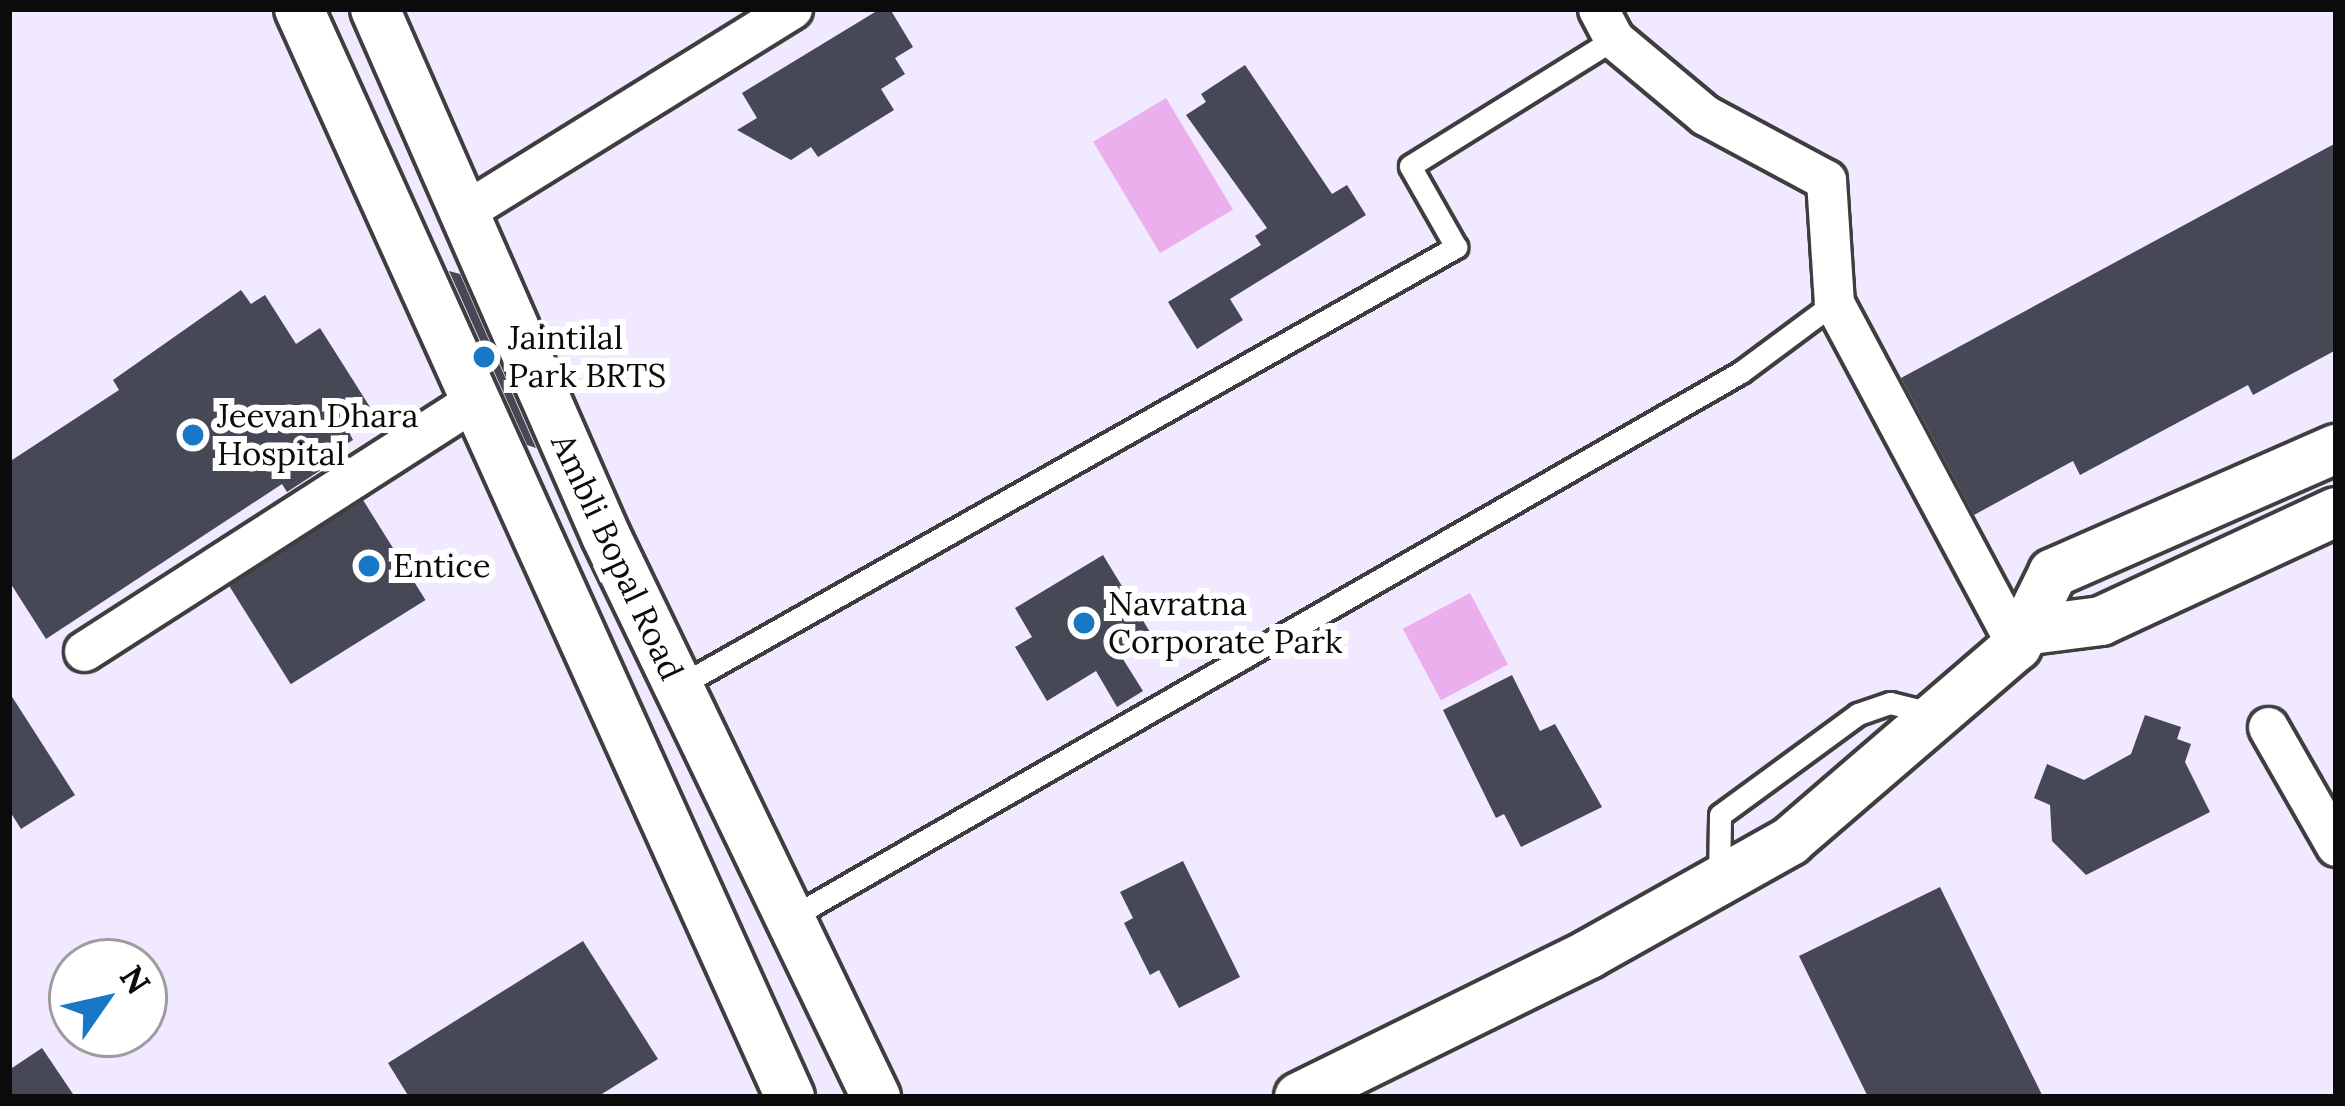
<!DOCTYPE html>
<html>
<head>
<meta charset="utf-8">
<style>
	body { margin:0 }
	#map { position:relative; width:2345px; height:1106px; overflow:hidden; background:#f0e9ff; font-family:Lora,serif }
	div>[style] { position:absolute }
	.green>* { inset:0; background:#ecafed; transform-origin:0 0 }
	.building>* { inset:0; background:#474855; transform-origin:0 0 }
	.roads { filter:drop-shadow(3px 0 #3e3e3e) drop-shadow(-3px 0 #3e3e3e) drop-shadow(0 3px #3e3e3e) drop-shadow(0 -3px #3e3e3e) }
	.service>* { height:21px; margin:-10.5px; padding:0 10.5px; transform-origin:10.5px; border-radius:10.5px; background:#fff }
	.minor>* { height:39px; margin:-19.5px; padding:0 19.5px; transform-origin:19.5px; border-radius:19.5px; background:#fff }
	.tertiary>* { height:48px; margin:-24px; padding:0 24px; transform-origin:24px; border-radius:24px; background:#fff }
	.dots>* { width:33px; height:33px; translate:-50% -50%; box-sizing:border-box; border:6px solid #fff; border-radius:50% }
	span { translate:-50% -50%; white-space:nowrap; text-align:center; line-height:1.15; -webkit-text-stroke:12px #fff; paint-order:stroke }
	.poi-label { font-size:33px; color:#0b0b0b }
	.left { translate:0 -50%; text-align:left }
	.street-label { font-size:33px; color:#0b0b0b }
	.frame { position:absolute; inset:0; border:12px solid #0b0b0b; pointer-events:none }
	.north { position:absolute; left:48px; top:938px; width:120px; height:120px; box-sizing:border-box; background:#fff; border:3px solid #9d9d9d; border-radius:50%; rotate:56deg; font-size:33px; font-weight:700; line-height:48px; text-align:center; color:#0b0b0b }
	.north::after { content:''; display:block; margin:auto; width:42px; height:54px; background:#1877c7; clip-path:polygon(50% 0,100% 100%,50% 72%,0 100%) }
</style>
</head>
<body>
<div id="map">
	<div class="green">
		<div style="left:1166px;top:98px;width:130px;height:85px;rotate:59deg"></div>
		<div style="left:1470px;top:593px;width:81px;height:76px;rotate:62deg"></div>
	</div>
	<div class="building">
		<div style="clip-path:polygon(880px 9px,890px 9px,913px 47px,895px 58px,905px 74px,881px 89px,894px 110px,818px 157px,811px 147px,791px 160px,737px 130px,757px 118px,742px 93px)"></div>
		<div style="clip-path:polygon(1245px 65px,1332px 194px,1347px 185px,1366px 215px,1230px 299px,1243px 320px,1197px 349px,1168px 302px,1261px 245px,1255px 236px,1267px 228px,1186px 115px,1206px 102px,1201px 94px)"></div>
		<div style="clip-path:polygon(2336px 143px,2336px 350px,2253px 395px,2248px 385px,2080px 475px,2073px 461px,1974px 515px,1901px 378px)"></div>
		<div style="clip-path:polygon(449px 271px,460px 274px,536px 448px,527px 445px)"></div>
		<div style="clip-path:polygon(241px 290px,251px 304px,265px 295px,296px 344px,320px 328px,375px 415px,349px 432px,353px 440px,333px 452px,338px 459px,287px 492px,282px 484px,46px 639px,9px 581px,9px 462px,119px 390px,113px 380px)"></div>
		<div style="left:363px;top:500px;width:118px;height:159px;rotate:58deg"></div>
		<div style="clip-path:polygon(1103px 555px,1153px 637px,1121px 656px,1143px 691px,1117px 707px,1096px 671px,1047px 701px,1015px 647px,1032px 637px,1015px 608px)"></div>
		<div style="clip-path:polygon(1512px 675px,1540px 731px,1555px 724px,1602px 807px,1521px 847px,1504px 814px,1496px 818px,1443px 710px)"></div>
		<div style="clip-path:polygon(9px 692px,75px 795px,21px 829px,9px 810px)"></div>
		<div style="clip-path:polygon(2145px 715px,2181px 727px,2177px 739px,2191px 744px,2185px 762px,2210px 812px,2086px 875px,2052px 841px,2050px 805px,2034px 798px,2047px 764px,2084px 780px,2131px 754px)"></div>
		<div style="clip-path:polygon(1183px 861px,1240px 977px,1179px 1008px,1159px 970px,1150px 975px,1124px 923px,1133px 918px,1120px 892px)"></div>
		<div style="clip-path:polygon(1940px 887px,2043px 1097px,1868px 1097px,1799px 956px)"></div>
		<div style="clip-path:polygon(583px 941px,658px 1059px,597px 1097px,409px 1097px,388px 1063px)"></div>
		<div style="clip-path:polygon(42px 1048px,75px 1097px,9px 1097px,9px 1070px)"></div>
	</div>
	<div class="roads">
		<div class="service">
			<div style="left:677px;top:687px;width:895px;rotate:-29.46deg"></div>
			<div style="left:1456px;top:247px;width:93px;rotate:-119.6deg"></div>
			<div style="left:1410px;top:166px;width:240px;rotate:-31.9deg"></div>
			<div style="left:1719px;top:881px;width:66px;rotate:-89.1deg"></div>
			<div style="left:1720px;top:815px;width:171px;rotate:-36.2deg"></div>
			<div style="left:1858px;top:714px;width:34px;rotate:-19deg"></div>
			<div style="left:1890px;top:703px;width:46px;rotate:13.7deg"></div>
			<div style="left:790px;top:918px;width:1097px;rotate:-29.86deg"></div>
			<div style="left:1741px;top:372px;width:116px;rotate:-36.6deg"></div>
		</div>
		<div class="minor">
			<div style="left:1598px;top:9px;width:34px;rotate:62deg"></div>
			<div style="left:1614px;top:39px;width:119px;rotate:39.9deg"></div>
			<div style="left:1705px;top:115px;width:137px;rotate:28.2deg"></div>
			<div style="left:1826px;top:180px;width:123px;rotate:86.3deg"></div>
			<div style="left:1834px;top:303px;width:389px;rotate:61.9deg"></div>
			<div style="left:464px;top:212px;width:386px;rotate:-31.8deg"></div>
			<div style="left:84px;top:651px;width:462px;rotate:-32.7deg"></div>
			<div style="left:2268px;top:727px;width:137px;rotate:60.3deg"></div>
		</div>
		<div class="tertiary">
			<div style="left:299px;top:9px;width:1194px;rotate:65.71deg"></div>
			<div style="left:375px;top:9px;width:575px;rotate:66.33deg"></div>
			<div style="left:606px;top:536px;width:623px;rotate:64.3deg"></div>
			<div style="left:2023px;top:631px;width:79px;rotate:-7.3deg"></div>
			<div style="left:2101px;top:621px;width:259px;rotate:-24.9deg"></div>
			<div style="left:1299px;top:1097px;width:323px;rotate:-26.2deg"></div>
			<div style="left:1589px;top:954px;width:231px;rotate:-29.3deg"></div>
			<div style="left:1790px;top:841px;width:299px;rotate:-40.7deg"></div>
			<div style="left:2017px;top:646px;width:81px;rotate:-63.7deg"></div>
			<div style="left:2053px;top:573px;width:309px;rotate:-23.7deg"></div>
		</div>
	</div>
	<div class="dots">
		<div style="left:484px;top:357px;background:#1877c7"></div>
		<div style="left:193px;top:435px;background:#1877c7"></div>
		<div style="left:369px;top:566px;background:#1877c7"></div>
		<div style="left:1084px;top:623px;background:#1877c7"></div>
	</div>
	<div class="poi-label">
		<span class="left" style="left:508px;top:357px">Jaintilal<br>Park BRTS</span>
		<span class="left" style="left:217px;top:435px">Jeevan Dhara<br>Hospital</span>
		<span class="left" style="left:393px;top:566px">Entice</span>
		<span class="left" style="left:1108px;top:623px">Navratna<br>Corporate Park</span>
	</div>
	<div class="street-label">
		<span style="left:617px;top:557px;rotate:65deg">Ambli Bopal Road</span>
	</div>
	<div class="frame"></div>
	<div class="north">N</div>
</div>
</body>
</html>
